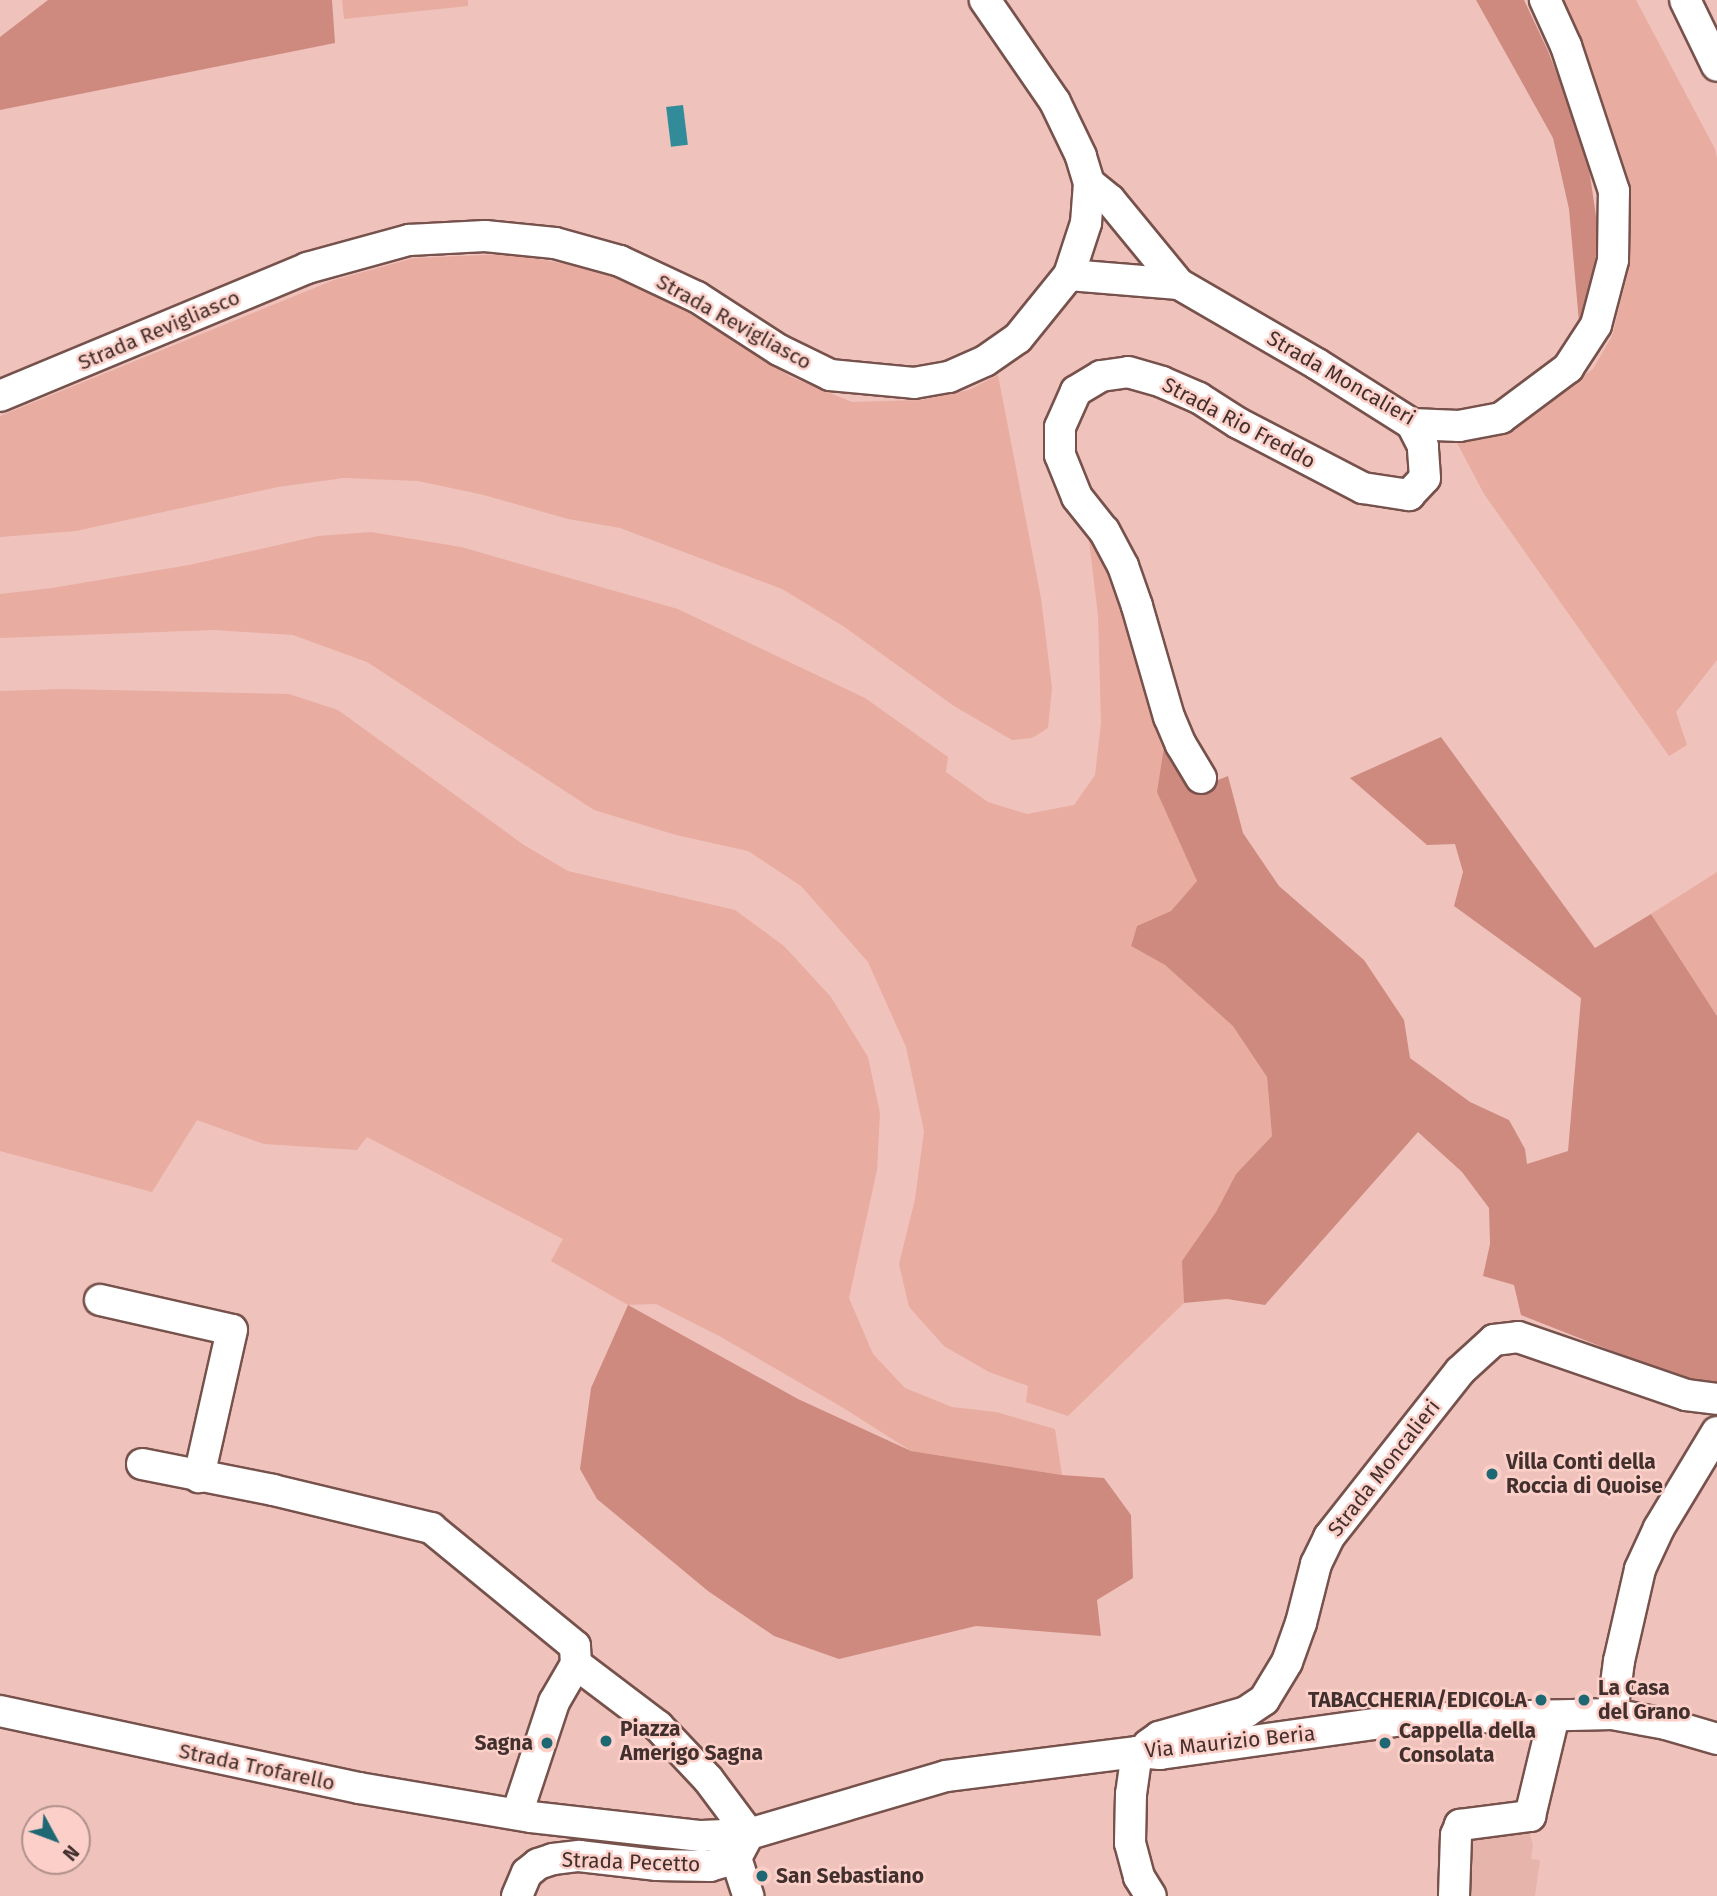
<!DOCTYPE html>
<html>
<head>
<meta charset="utf-8">
<style>
	body { margin:0 }
	#map { position:relative; width:1717px; height:1896px; overflow:hidden; background:#efc3bc; font-family:"Fira Sans",sans-serif }
	div>[style] { position:absolute }
	.built>* { inset:0; background:#e7b4ab }
	.green>* { inset:0; background:#e8aca1 }
	.forest>* { inset:0; background:#ce8a7f }
	.water>* { inset:0; background:#318b99; transform-origin:0 0 }
	.roads { filter:drop-shadow(2px 0 #77524c) drop-shadow(-2px 0 #77524c) drop-shadow(0 2px #77524c) drop-shadow(0 -2px #77524c) }
	.minor>* { height:30px; margin:-15px; padding:0 15px; transform-origin:15px; border-radius:15px; background:#fff }
	.dots>* { width:19px; height:19px; translate:-50% -50%; box-sizing:border-box; border:4px solid #fcd0c9; border-radius:50% }
	span { translate:-50% -50%; white-space:nowrap; text-align:center; line-height:1.15; -webkit-text-stroke:5px #fcd0c9; paint-order:stroke }
	.street-label { font-size:21px; color:#41302d }
	.poi-label { font-size:21px; color:#41302d; font-weight:700 }
	.left { translate:0 -50%; text-align:left }
	.right { translate:-100% -50%; text-align:right }
	.north { position:absolute; left:21px; top:1805px; width:70px; height:70px; box-sizing:border-box; background:#fcd0c9; border:2px solid #b1908b; border-radius:50%; rotate:131deg; font-size:19px; font-weight:700; line-height:28px; text-align:center; color:#41302d }
	.north::after { content:''; display:block; margin:auto; width:24px; height:32px; background:#1e6873; clip-path:polygon(50% 0,100% 100%,50% 72%,0 100%) }
</style>
</head>
<body>
<div id="map">
	<div class="built">
		<div style="clip-path:polygon(1527px 1825px,1533px 1845px,1531px 1859px,1540px 1860px,1535px 1896px,1458px 1896px,1460px 1833px)"></div>
	</div>
	<div class="green">
		<div style="clip-path:polygon(342px 0,468px 0,468px 6px,344px 19px)"></div>
		<div style="clip-path:polygon(1558px 0,1636px 0,1715px 149px,1717px 158px,1717px 660px,1676px 712px,1687px 745px,1669px 756px,1484px 494px,1455px 439px,1541px 407px,1593px 369px,1612px 336px,1628px 272px,1619px 165px,1593px 76px)"></div>
		<div style="clip-path:polygon(508px 254px,596px 269px,676px 305px,791px 377px,852px 402px,921px 400px,969px 390px,998px 375px,1041px 598px,1052px 688px,1048px 728px,1032px 738px,1012px 740px,954px 706px,843px 626px,782px 589px,620px 528px,568px 519px,484px 495px,418px 481px,344px 478px,278px 487px,76px 531px,0 537px,0 416px,334px 280px,414px 258px)"></div>
		<div style="clip-path:polygon(371px 532px,461px 547px,678px 609px,865px 698px,948px 757px,946px 772px,988px 802px,1027px 814px,1074px 805px,1095px 775px,1101px 723px,1098px 615px,1088px 533px,1106px 556px,1167px 728px,1183px 844px,1197px 881px,1171px 911px,1137px 926px,1131px 946px,1165px 965px,1234px 1026px,1267px 1077px,1272px 1136px,1236px 1174px,1216px 1212px,1183px 1260px,1184px 1303px,1068px 1416px,1026px 1402px,1028px 1386px,989px 1372px,944px 1346px,909px 1307px,899px 1264px,915px 1199px,924px 1131px,906px 1047px,868px 962px,801px 886px,748px 851px,676px 835px,594px 810px,367px 662px,293px 635px,214px 630px,0 638px,0 594px,52px 588px,189px 565px,318px 536px)"></div>
		<div style="clip-path:polygon(63px 689px,289px 694px,338px 710px,524px 845px,568px 871px,735px 910px,784px 946px,831px 997px,868px 1057px,880px 1113px,877px 1170px,849px 1298px,873px 1354px,905px 1388px,952px 1407px,996px 1412px,1055px 1429px,1062px 1475px,911px 1451px,845px 1409px,721px 1337px,656px 1304px,628px 1305px,551px 1261px,563px 1239px,367px 1137px,357px 1150px,264px 1144px,197px 1120px,152px 1192px,0 1151px,0 691px)"></div>
		<div style="clip-path:polygon(1717px 872px,1717px 1016px,1651px 914px)"></div>
	</div>
	<div class="forest">
		<div style="clip-path:polygon(48px 0,332px 0,335px 43px,0 110px,0 37px)"></div>
		<div style="clip-path:polygon(1476px 0,1524px 0,1548px 51px,1586px 148px,1598px 230px,1593px 290px,1579px 322px,1569px 209px,1553px 138px)"></div>
		<div style="clip-path:polygon(1167px 728px,1198px 788px,1228px 776px,1243px 833px,1279px 886px,1364px 960px,1404px 1020px,1410px 1058px,1470px 1102px,1509px 1120px,1525px 1149px,1527px 1164px,1568px 1151px,1581px 998px,1454px 906px,1463px 872px,1455px 844px,1427px 845px,1350px 778px,1441px 737px,1595px 948px,1651px 914px,1717px 1016px,1717px 1384px,1696px 1384px,1521px 1315px,1514px 1285px,1483px 1276px,1490px 1244px,1489px 1208px,1462px 1172px,1418px 1132px,1265px 1305px,1227px 1299px,1184px 1303px,1182px 1261px,1216px 1212px,1236px 1174px,1272px 1136px,1267px 1077px,1233px 1026px,1165px 965px,1131px 946px,1137px 926px,1171px 911px,1197px 881px,1157px 792px)"></div>
		<div style="clip-path:polygon(628px 1305px,798px 1399px,911px 1451px,1062px 1475px,1104px 1478px,1131px 1515px,1133px 1578px,1097px 1600px,1101px 1636px,976px 1626px,839px 1659px,774px 1636px,708px 1591px,597px 1499px,580px 1469px,591px 1388px)"></div>
	</div>
	<div class="water">
		<div style="left:683px;top:105px;width:40px;height:17px;rotate:83deg"></div>
	</div>
	<div class="roads">
		<div class="minor">
			<div style="left:1685px;top:0;width:73px;rotate:64.1deg"></div>
			<div style="left:1089px;top:183px;width:27px;rotate:39deg"></div>
			<div style="left:1110px;top:200px;width:109px;rotate:50.6deg"></div>
			<div style="left:1179px;top:284px;width:160px;rotate:30.1deg"></div>
			<div style="left:1317px;top:364px;width:112px;rotate:32.3deg"></div>
			<div style="left:1412px;top:424px;width:47px;rotate:2.4deg"></div>
			<div style="left:1459px;top:426px;width:43px;rotate:-10.8deg"></div>
			<div style="left:1501px;top:418px;width:84px;rotate:-36.7deg"></div>
			<div style="left:1568px;top:368px;width:51px;rotate:-56.9deg"></div>
			<div style="left:1596px;top:325px;width:67px;rotate:-75.3deg"></div>
			<div style="left:1613px;top:260px;width:69px;rotate:-89.2deg"></div>
			<div style="left:1614px;top:191px;width:153px;rotate:-108.3deg"></div>
			<div style="left:1566px;top:46px;width:51px;rotate:-114.5deg"></div>
			<div style="left:1069px;top:275px;width:110px;rotate:4.7deg"></div>
			<div style="left:0;top:396px;width:333px;rotate:-22.6deg"></div>
			<div style="left:307px;top:268px;width:106px;rotate:-15.4deg"></div>
			<div style="left:409px;top:240px;width:76px;rotate:-3deg"></div>
			<div style="left:485px;top:236px;width:70px;rotate:5.7deg"></div>
			<div style="left:555px;top:243px;width:67px;rotate:15.5deg"></div>
			<div style="left:620px;top:261px;width:85px;rotate:25.1deg"></div>
			<div style="left:697px;top:297px;width:98px;rotate:32.9deg"></div>
			<div style="left:779px;top:350px;width:57px;rotate:26.1deg"></div>
			<div style="left:830px;top:375px;width:84px;rotate:5.4deg"></div>
			<div style="left:914px;top:383px;width:36px;rotate:-10deg"></div>
			<div style="left:949px;top:377px;width:39px;rotate:-24deg"></div>
			<div style="left:985px;top:361px;width:40px;rotate:-34.9deg"></div>
			<div style="left:1018px;top:338px;width:81px;rotate:-51deg"></div>
			<div style="left:1069px;top:275px;width:55px;rotate:-71.9deg"></div>
			<div style="left:1086px;top:223px;width:40px;rotate:-85.7deg"></div>
			<div style="left:1089px;top:183px;width:28px;rotate:-107deg"></div>
			<div style="left:1081px;top:156px;width:60px;rotate:-115.7deg"></div>
			<div style="left:1055px;top:102px;width:124px;rotate:-124.5deg"></div>
			<div style="left:1201px;top:778px;width:39px;rotate:-121deg"></div>
			<div style="left:1181px;top:745px;width:30px;rotate:-113deg"></div>
			<div style="left:1169px;top:717px;width:116px;rotate:-106.1deg"></div>
			<div style="left:1137px;top:606px;width:42px;rotate:-109.3deg"></div>
			<div style="left:1123px;top:566px;width:40px;rotate:-118deg"></div>
			<div style="left:1104px;top:531px;width:43px;rotate:-128.5deg"></div>
			<div style="left:1077px;top:497px;width:45px;rotate:-112deg"></div>
			<div style="left:1060px;top:455px;width:28px;rotate:-90deg"></div>
			<div style="left:1060px;top:427px;width:39px;rotate:-66deg"></div>
			<div style="left:1076px;top:391px;width:29px;rotate:-31deg"></div>
			<div style="left:1101px;top:376px;width:27px;rotate:-8deg"></div>
			<div style="left:1128px;top:372px;width:35px;rotate:16deg"></div>
			<div style="left:1162px;top:382px;width:40px;rotate:23.4deg"></div>
			<div style="left:1199px;top:398px;width:46px;rotate:32.7deg"></div>
			<div style="left:1238px;top:423px;width:141px;rotate:27.5deg"></div>
			<div style="left:1363px;top:488px;width:47px;rotate:8.7deg"></div>
			<div style="left:1409px;top:495px;width:23px;rotate:-47deg"></div>
			<div style="left:1425px;top:478px;width:32px;rotate:-94deg"></div>
			<div style="left:1423px;top:446px;width:25px;rotate:-117deg"></div>
			<div style="left:100px;top:1300px;width:135px;rotate:12.8deg"></div>
			<div style="left:232px;top:1330px;width:151px;rotate:102.7deg"></div>
			<div style="left:142px;top:1464px;width:134px;rotate:11.2deg"></div>
			<div style="left:273px;top:1490px;width:163px;rotate:13.5deg"></div>
			<div style="left:431px;top:1528px;width:186px;rotate:39.3deg"></div>
			<div style="left:575px;top:1646px;width:18px;rotate:87deg"></div>
			<div style="left:0;top:1711px;width:367px;rotate:12.1deg"></div>
			<div style="left:359px;top:1788px;width:174px;rotate:9.6deg"></div>
			<div style="left:531px;top:1817px;width:171px;rotate:6.4deg"></div>
			<div style="left:701px;top:1836px;width:48px;rotate:-2.4deg"></div>
			<div style="left:749px;top:1834px;width:205px;rotate:-16.4deg"></div>
			<div style="left:946px;top:1776px;width:193px;rotate:-7.2deg"></div>
			<div style="left:1137px;top:1752px;width:23px;rotate:5deg"></div>
			<div style="left:1160px;top:1754px;width:251px;rotate:-8deg"></div>
			<div style="left:1409px;top:1719px;width:203px;rotate:-1.4deg"></div>
			<div style="left:1612px;top:1714px;width:55px;rotate:10.5deg"></div>
			<div style="left:1666px;top:1724px;width:53px;rotate:16.4deg"></div>
			<div style="left:1612px;top:1714px;width:53px;rotate:-82.5deg"></div>
			<div style="left:1619px;top:1661px;width:94px;rotate:-77.1deg"></div>
			<div style="left:1640px;top:1569px;width:45px;rotate:-65.1deg"></div>
			<div style="left:1659px;top:1528px;width:112px;rotate:-58.9deg"></div>
			<div style="left:1148px;top:1745px;width:14px;rotate:-36deg"></div>
			<div style="left:1159px;top:1737px;width:91px;rotate:-16deg"></div>
			<div style="left:1246px;top:1712px;width:22px;rotate:-34deg"></div>
			<div style="left:1264px;top:1700px;width:44px;rotate:-58.8deg"></div>
			<div style="left:1287px;top:1662px;width:41px;rotate:-70.3deg"></div>
			<div style="left:1301px;top:1623px;width:61px;rotate:-75.7deg"></div>
			<div style="left:1316px;top:1564px;width:30px;rotate:-64deg"></div>
			<div style="left:1329px;top:1537px;width:211px;rotate:-51.7deg"></div>
			<div style="left:1460px;top:1371px;width:46px;rotate:-42.4deg"></div>
			<div style="left:1494px;top:1340px;width:24px;rotate:-7deg"></div>
			<div style="left:1518px;top:1337px;width:178px;rotate:19deg"></div>
			<div style="left:1686px;top:1395px;width:31px;rotate:7deg"></div>
			<div style="left:1137px;top:1752px;width:42px;rotate:98.1deg"></div>
			<div style="left:1131px;top:1794px;width:49px;rotate:91.2deg"></div>
			<div style="left:1130px;top:1843px;width:35px;rotate:75deg"></div>
			<div style="left:1139px;top:1877px;width:22px;rotate:58deg"></div>
			<div style="left:517px;top:1814px;width:118px;rotate:-71.7deg"></div>
			<div style="left:554px;top:1702px;width:44px;rotate:-59.9deg"></div>
			<div style="left:576px;top:1664px;width:103px;rotate:37.1deg"></div>
			<div style="left:658px;top:1726px;width:73px;rotate:46.7deg"></div>
			<div style="left:708px;top:1779px;width:69px;rotate:53.3deg"></div>
			<div style="left:736px;top:1858px;width:40px;rotate:72deg"></div>
			<div style="left:517px;top:1896px;width:25px;rotate:-67deg"></div>
			<div style="left:527px;top:1873px;width:14px;rotate:-39deg"></div>
			<div style="left:538px;top:1864px;width:16px;rotate:-18deg"></div>
			<div style="left:553px;top:1859px;width:26px;rotate:-7deg"></div>
			<div style="left:579px;top:1856px;width:79px;rotate:6.6deg"></div>
			<div style="left:657px;top:1865px;width:53px;rotate:1.1deg"></div>
			<div style="left:710px;top:1866px;width:27px;rotate:-17deg"></div>
			<div style="left:736px;top:1858px;width:27px;rotate:-62deg"></div>
			<div style="left:1454px;top:1896px;width:61px;rotate:-88.1deg"></div>
			<div style="left:1456px;top:1835px;width:11px;rotate:-68deg"></div>
			<div style="left:1460px;top:1825px;width:71px;rotate:-7.3deg"></div>
			<div style="left:1530px;top:1816px;width:103px;rotate:-76.5deg"></div>
		</div>
	</div>
	<div class="dots">
		<div style="left:1492px;top:1474px;background:#1e6873"></div>
		<div style="left:1541px;top:1700px;background:#1e6873"></div>
		<div style="left:1584px;top:1700px;background:#1e6873"></div>
		<div style="left:606px;top:1741px;background:#1e6873"></div>
		<div style="left:547px;top:1743px;background:#1e6873"></div>
		<div style="left:1385px;top:1743px;background:#1e6873"></div>
		<div style="left:762px;top:1876px;background:#1e6873"></div>
	</div>
	<div class="street-label">
		<span style="left:734px;top:322px;rotate:29deg">Strada Revigliasco</span>
		<span style="left:159px;top:330px;rotate:-23deg">Strada Revigliasco</span>
		<span style="left:1341px;top:378px;rotate:30deg">Strada Moncalieri</span>
		<span style="left:1239px;top:423px;rotate:28deg">Strada Rio Freddo</span>
		<span style="left:1384px;top:1468px;rotate:-52deg">Strada Moncalieri</span>
		<span style="left:1230px;top:1742px;rotate:-6deg">Via Maurizio Beria</span>
		<span style="left:257px;top:1767px;rotate:12deg">Strada Trofarello</span>
		<span style="left:631px;top:1862px;rotate:2deg">Strada Pecetto</span>
	</div>
	<div class="poi-label">
		<span class="left" style="left:1506px;top:1474px">Villa Conti della<br>Roccia di Quoise</span>
		<span class="left" style="left:1598px;top:1700px">La Casa<br>del Grano</span>
		<span class="right" style="left:1527px;top:1700px">TABACCHERIA/EDICOLA</span>
		<span class="left" style="left:620px;top:1741px">Piazza<br>Amerigo Sagna</span>
		<span class="left" style="left:1399px;top:1743px">Cappella della<br>Consolata</span>
		<span class="right" style="left:533px;top:1743px">Sagna</span>
		<span class="left" style="left:776px;top:1876px">San Sebastiano</span>
	</div>
	<div class="north">N</div>
</div>
</body>
</html>
